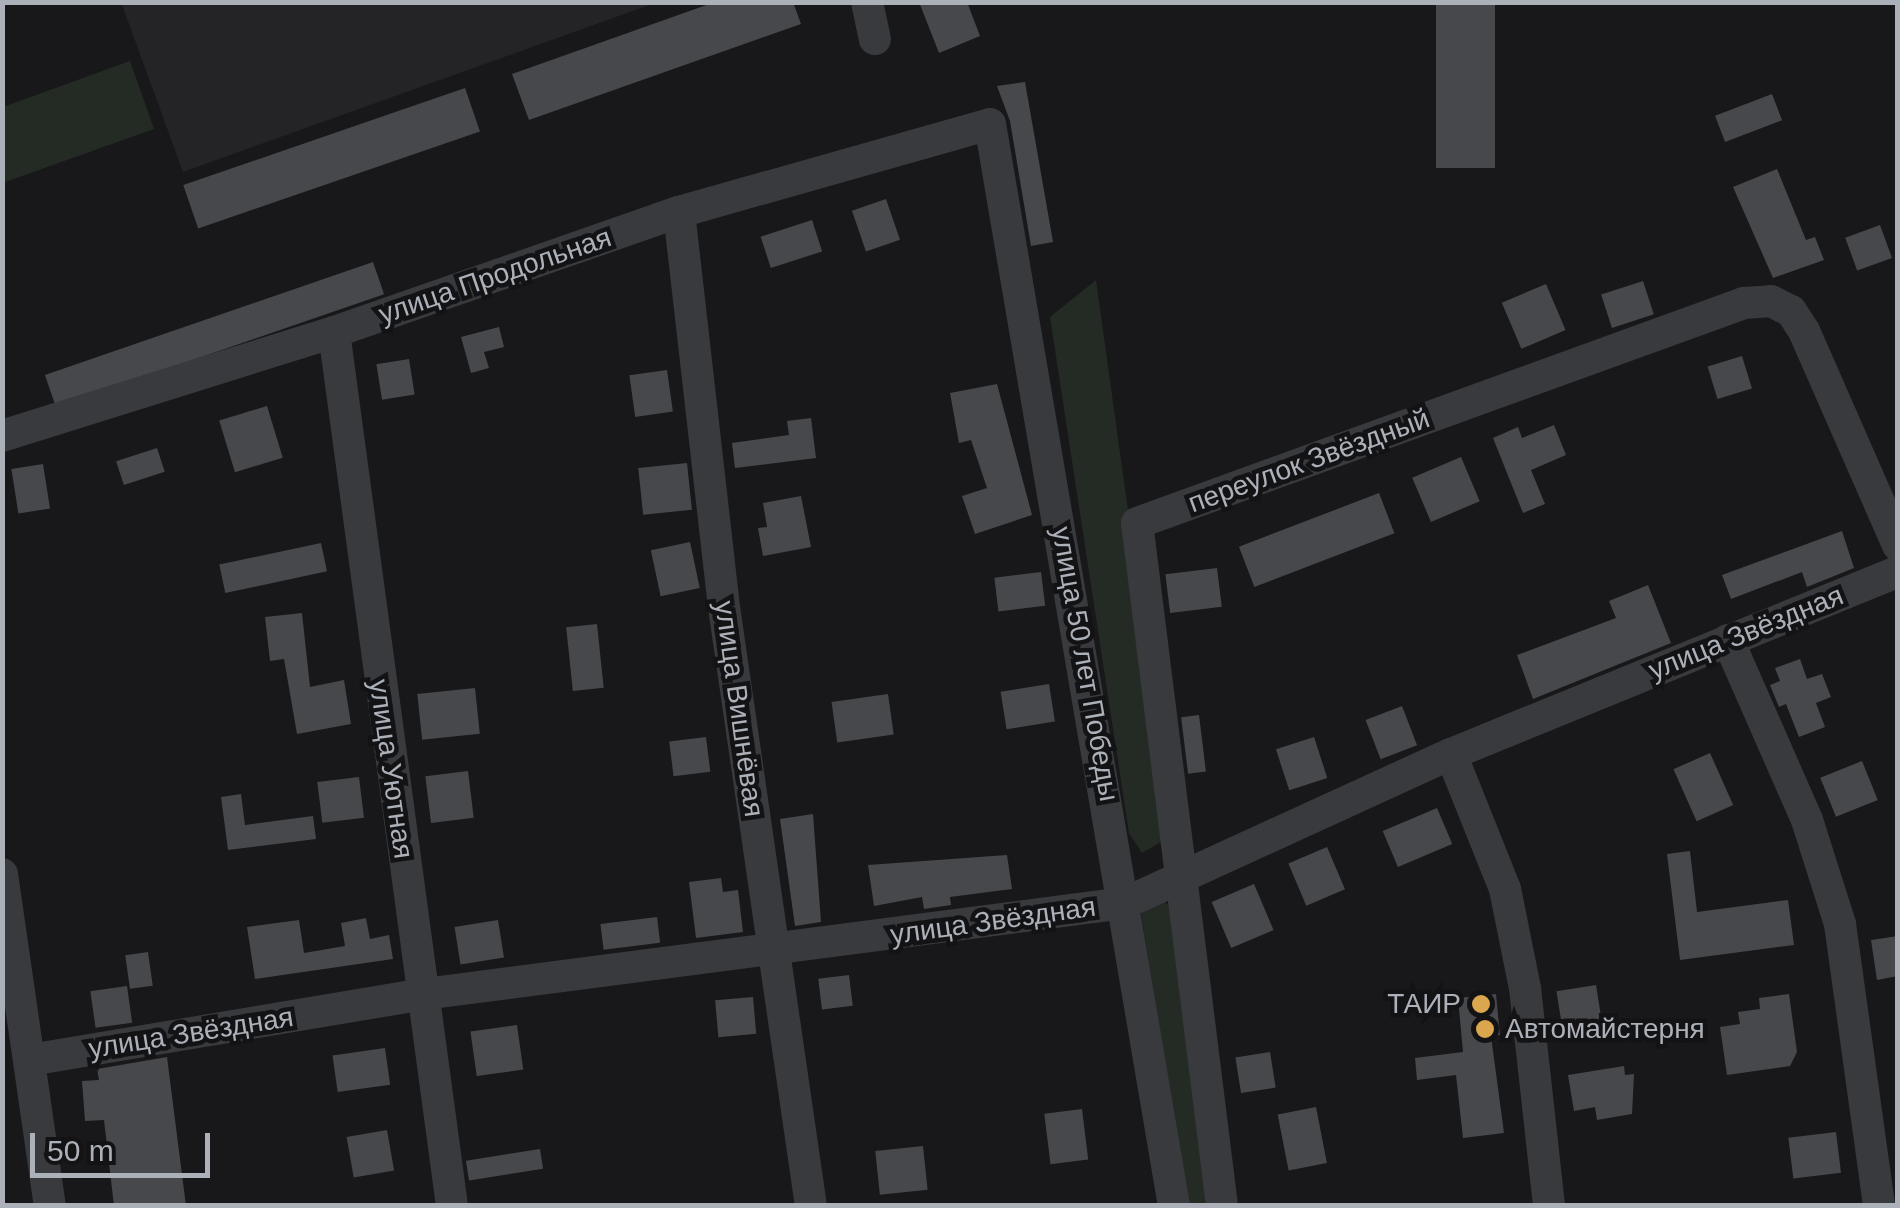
<!DOCTYPE html>
<html>
<head>
<meta charset="utf-8">
<style>
	body { margin:0 }
	#map { position:relative; width:1900px; height:1208px; overflow:hidden; background:#18181a; font-family:Arial,sans-serif }
	div>[style] { position:absolute }
	.built>* { inset:0; background:#242426 }
	.green>* { inset:0; background:#242b25 }
	.building>* { inset:0; background:#47484c; transform-origin:0 0 }
	.minor>* { height:32px; margin:-16px; padding:0 16px; transform-origin:16px; border-radius:16px; background:#393a3e }
	.dots>* { width:28px; height:28px; translate:-50% -50%; box-sizing:border-box; border:5px solid #131315; border-radius:50% }
	span { translate:-50% -50%; white-space:nowrap; text-align:center; line-height:1.15; -webkit-text-stroke:9px #131315; paint-order:stroke }
	.street-label { font-size:28px; color:#acb0b8 }
	.poi-label { font-size:28px; color:#acb0b8 }
	.right { translate:-100% -50%; text-align:right }
	.left { translate:0 -50%; text-align:left }
	.frame { position:absolute; inset:0; border:5px solid #acb0b8; pointer-events:none }
	.scale { position:absolute; left:30px; top:1133px; width:180px; height:45px; box-sizing:border-box; border:5px solid #acb0b8; border-top:0; padding-left:12px; font-size:30px; line-height:35px; white-space:nowrap; color:#acb0b8; -webkit-text-stroke:8px #131315; paint-order:stroke }
</style>
</head>
<body>
<div id="map">
	<div class="built">
		<div style="clip-path:polygon(121px 2px,655px 2px,655px 3px,183px 172px)"></div>
	</div>
	<div class="green">
		<div style="clip-path:polygon(130px 61px,154px 129px,5px 182px,3px 107px)"></div>
		<div style="clip-path:polygon(1096px 280px,1173px 835px,1142px 853px,1129px 833px,1050px 317px)"></div>
		<div style="clip-path:polygon(1159px 897px,1174px 910px,1216px 1205px,1188px 1205px,1141px 914px)"></div>
	</div>
	<div class="building">
		<div style="clip-path:polygon(715px 2px,793px 2px,801px 24px,529px 120px,512px 74px)"></div>
		<div style="clip-path:polygon(919px 2px,967px 2px,980px 36px,939px 53px)"></div>
		<div style="left:1436px;top:2px;width:59px;height:166px"></div>
		<div style="clip-path:polygon(1025px 82px,1053px 242px,1031px 246px,1010px 121px,997px 86px)"></div>
		<div style="left:465px;top:88px;width:46px;height:298px;rotate:71deg"></div>
		<div style="left:1772px;top:94px;width:28px;height:61px;rotate:69deg"></div>
		<div style="clip-path:polygon(1777px 169px,1806px 240px,1815px 237px,1824px 260px,1773px 278px,1733px 187px)"></div>
		<div style="left:886px;top:199px;width:43px;height:36px;rotate:71deg"></div>
		<div style="left:812px;top:220px;width:33px;height:54px;rotate:72deg"></div>
		<div style="left:1880px;top:225px;width:35px;height:37px;rotate:70deg"></div>
		<div style="left:373px;top:262px;width:34px;height:347px;rotate:71deg"></div>
		<div style="left:1643px;top:281px;width:35px;height:44px;rotate:72deg"></div>
		<div style="left:1546px;top:284px;width:50px;height:48px;rotate:67deg"></div>
		<div style="clip-path:polygon(499px 327px,504px 347px,484px 352px,489px 368px,471px 373px,461px 337px)"></div>
		<div style="left:1742px;top:356px;width:34px;height:36px;rotate:73deg"></div>
		<div style="left:409px;top:359px;width:36px;height:33px;rotate:81deg"></div>
		<div style="left:667px;top:370px;width:42px;height:38px;rotate:82deg"></div>
		<div style="clip-path:polygon(997px 384px,1032px 515px,975px 534px,962px 496px,987px 488px,971px 440px,959px 443px,950px 393px)"></div>
		<div style="left:267px;top:406px;width:54px;height:50px;rotate:73deg"></div>
		<div style="clip-path:polygon(811px 418px,816px 458px,735px 468px,732px 443px,789px 435px,787px 421px)"></div>
		<div style="clip-path:polygon(1554px 425px,1566px 455px,1531px 470px,1545px 504px,1523px 513px,1493px 438px,1518px 427px,1522px 438px)"></div>
		<div style="left:157px;top:448px;width:25px;height:43px;rotate:72deg"></div>
		<div style="left:1461px;top:457px;width:48px;height:53px;rotate:67deg"></div>
		<div style="left:687px;top:463px;width:47px;height:49px;rotate:84deg"></div>
		<div style="left:43px;top:464px;width:45px;height:32px;rotate:81deg"></div>
		<div style="left:1379px;top:493px;width:43px;height:150px;rotate:69deg"></div>
		<div style="clip-path:polygon(801px 496px,811px 547px,763px 556px,758px 528px,767px 527px,763px 503px)"></div>
		<div style="clip-path:polygon(1842px 531px,1854px 568px,1807px 587px,1802px 572px,1731px 599px,1722px 575px)"></div>
		<div style="left:690px;top:542px;width:47px;height:40px;rotate:78deg"></div>
		<div style="left:321px;top:543px;width:29px;height:104px;rotate:78deg"></div>
		<div style="left:1217px;top:568px;width:39px;height:52px;rotate:83deg"></div>
		<div style="left:1041px;top:572px;width:34px;height:47px;rotate:83deg"></div>
		<div style="clip-path:polygon(1648px 585px,1671px 643px,1533px 699px,1517px 655px,1616px 618px,1609px 601px)"></div>
		<div style="clip-path:polygon(302px 613px,310px 687px,344px 680px,351px 724px,297px 734px,284px 659px,270px 661px,265px 617px)"></div>
		<div style="left:597px;top:624px;width:64px;height:31px;rotate:84deg"></div>
		<div style="clip-path:polygon(1800px 659px,1807px 679px,1822px 674px,1831px 697px,1816px 703px,1825px 727px,1799px 737px,1786px 704px,1779px 707px,1770px 685px,1780px 681px,1775px 668px)"></div>
		<div style="left:1049px;top:684px;width:38px;height:49px;rotate:81deg"></div>
		<div style="left:475px;top:688px;width:46px;height:58px;rotate:84deg"></div>
		<div style="left:888px;top:694px;width:41px;height:57px;rotate:82deg"></div>
		<div style="left:1402px;top:706px;width:42px;height:39px;rotate:69deg"></div>
		<div style="left:1199px;top:715px;width:57px;height:18px;rotate:83deg"></div>
		<div style="left:706px;top:737px;width:35px;height:37px;rotate:83deg"></div>
		<div style="left:1314px;top:737px;width:43px;height:40px;rotate:72deg"></div>
		<div style="left:1710px;top:753px;width:57px;height:40px;rotate:66deg"></div>
		<div style="left:1862px;top:761px;width:42px;height:45px;rotate:68deg"></div>
		<div style="left:468px;top:771px;width:47px;height:43px;rotate:83deg"></div>
		<div style="left:359px;top:777px;width:41px;height:42px;rotate:83deg"></div>
		<div style="clip-path:polygon(241px 794px,245px 825px,313px 816px,316px 839px,228px 850px,221px 797px)"></div>
		<div style="left:1437px;top:808px;width:39px;height:59px;rotate:67deg"></div>
		<div style="clip-path:polygon(813px 814px,821px 922px,795px 926px,780px 819px)"></div>
		<div style="left:1327px;top:847px;width:46px;height:42px;rotate:67deg"></div>
		<div style="clip-path:polygon(1690px 851px,1697px 912px,1788px 900px,1794px 945px,1680px 960px,1667px 854px)"></div>
		<div style="clip-path:polygon(1007px 855px,1012px 889px,950px 897px,951px 905px,924px 909px,922px 897px,874px 906px,868px 865px)"></div>
		<div style="clip-path:polygon(721px 878px,723px 892px,738px 890px,743px 932px,696px 938px,689px 882px)"></div>
		<div style="left:1254px;top:884px;width:50px;height:46px;rotate:67deg"></div>
		<div style="left:657px;top:917px;width:26px;height:57px;rotate:83deg"></div>
		<div style="clip-path:polygon(366px 918px,370px 939px,389px 935px,393px 959px,255px 979px,247px 927px,299px 920px,304px 953px,345px 946px,341px 923px)"></div>
		<div style="left:498px;top:920px;width:38px;height:44px;rotate:81deg"></div>
		<div style="clip-path:polygon(1898px 936px,1898px 976px,1877px 980px,1871px 940px)"></div>
		<div style="left:148px;top:952px;width:34px;height:23px;rotate:82deg"></div>
		<div style="left:849px;top:975px;width:31px;height:31px;rotate:83deg"></div>
		<div style="left:1596px;top:985px;width:46px;height:40px;rotate:81deg"></div>
		<div style="left:127px;top:986px;width:37px;height:37px;rotate:82deg"></div>
		<div style="clip-path:polygon(1496px 994px,1500px 1035px,1491px 1036px,1504px 1133px,1463px 1138px,1456px 1075px,1417px 1080px,1415px 1058px,1463px 1052px,1458px 998px)"></div>
		<div style="clip-path:polygon(1789px 994px,1797px 1052px,1790px 1066px,1727px 1075px,1720px 1027px,1740px 1024px,1738px 1012px,1760px 1009px,1759px 998px)"></div>
		<div style="left:753px;top:997px;width:37px;height:38px;rotate:85deg"></div>
		<div style="left:517px;top:1025px;width:45px;height:47px;rotate:82deg"></div>
		<div style="left:385px;top:1048px;width:37px;height:53px;rotate:82deg"></div>
		<div style="left:1270px;top:1052px;width:36px;height:35px;rotate:81deg"></div>
		<div style="clip-path:polygon(167px 1057px,186px 1206px,114px 1206px,104px 1120px,85px 1121px,82px 1081px,99px 1080px,97px 1069px)"></div>
		<div style="clip-path:polygon(1624px 1066px,1625px 1075px,1634px 1074px,1632px 1114px,1597px 1120px,1595px 1107px,1574px 1111px,1568px 1075px)"></div>
		<div style="left:1316px;top:1107px;width:57px;height:39px;rotate:79deg"></div>
		<div style="left:1082px;top:1109px;width:51px;height:38px;rotate:83deg"></div>
		<div style="left:387px;top:1130px;width:41px;height:41px;rotate:80deg"></div>
		<div style="left:1836px;top:1132px;width:41px;height:48px;rotate:83deg"></div>
		<div style="left:923px;top:1146px;width:44px;height:48px;rotate:84deg"></div>
		<div style="left:540px;top:1149px;width:20px;height:75px;rotate:81deg"></div>
	</div>
	<div class="minor">
		<div style="left:867px;top:2px;width:38px;rotate:78deg"></div>
		<div style="left:679px;top:212px;width:398px;rotate:83.5deg"></div>
		<div style="left:724px;top:607px;width:605px;rotate:81.74deg"></div>
		<div style="left:334px;top:332px;width:882px;rotate:82.31deg"></div>
		<div style="left:2px;top:436px;width:348px;rotate:-17.4deg"></div>
		<div style="left:334px;top:332px;width:365px;rotate:-19.2deg"></div>
		<div style="left:679px;top:212px;width:323px;rotate:-15.8deg"></div>
		<div style="left:990px;top:124px;width:1098px;rotate:80.35deg"></div>
		<div style="left:1728px;top:640px;width:197px;rotate:66.3deg"></div>
		<div style="left:1807px;top:820px;width:109px;rotate:72.4deg"></div>
		<div style="left:1840px;top:924px;width:285px;rotate:82.1deg"></div>
		<div style="left:1451px;top:754px;width:145px;rotate:68.2deg"></div>
		<div style="left:1505px;top:889px;width:101px;rotate:78.6deg"></div>
		<div style="left:1525px;top:988px;width:219px;rotate:83.7deg"></div>
		<div style="left:2px;top:874px;width:335px;rotate:81.8deg"></div>
		<div style="left:30px;top:1060px;width:399px;rotate:-9.5deg"></div>
		<div style="left:424px;top:994px;width:707px;rotate:-7.4deg"></div>
		<div style="left:1125px;top:903px;width:358px;rotate:-24.6deg"></div>
		<div style="left:1451px;top:754px;width:483px;rotate:-22.2deg"></div>
		<div style="left:1222px;top:1206px;width:688px;rotate:-97.09deg"></div>
		<div style="left:1137px;top:523px;width:646px;rotate:-19.92deg"></div>
		<div style="left:1744px;top:303px;width:27px;rotate:-4deg"></div>
		<div style="left:1771px;top:301px;width:22px;rotate:27deg"></div>
		<div style="left:1791px;top:311px;width:24px;rotate:57deg"></div>
		<div style="left:1804px;top:331px;width:234px;rotate:66.3deg"></div>
	</div>
	<div class="dots">
		<div style="left:1481px;top:1004px;background:#dba74e"></div>
		<div style="left:1485px;top:1029px;background:#dba74e"></div>
	</div>
	<div class="street-label">
		<span style="left:495px;top:276px;rotate:-19deg">улица Продольная</span>
		<span style="left:1309px;top:461px;rotate:-20deg">переулок Звёздный</span>
		<span style="left:1746px;top:633px;rotate:-22deg">улица Звёздная</span>
		<span style="left:1085px;top:664px;rotate:80deg">улица 50 лет Победы</span>
		<span style="left:739px;top:709px;rotate:82deg">улица Вишнёвая</span>
		<span style="left:391px;top:769px;rotate:82deg">улица Уютная</span>
		<span style="left:993px;top:921px;rotate:-8deg">улица Звёздная</span>
		<span style="left:191px;top:1033px;rotate:-9deg">улица Звёздная</span>
	</div>
	<div class="poi-label">
		<span class="right" style="left:1461px;top:1004px">ТАИР</span>
		<span class="left" style="left:1505px;top:1029px">Автомайстерня</span>
	</div>
	<div class="frame"></div>
	<div class="scale">50 m</div>
</div>
</body>
</html>
